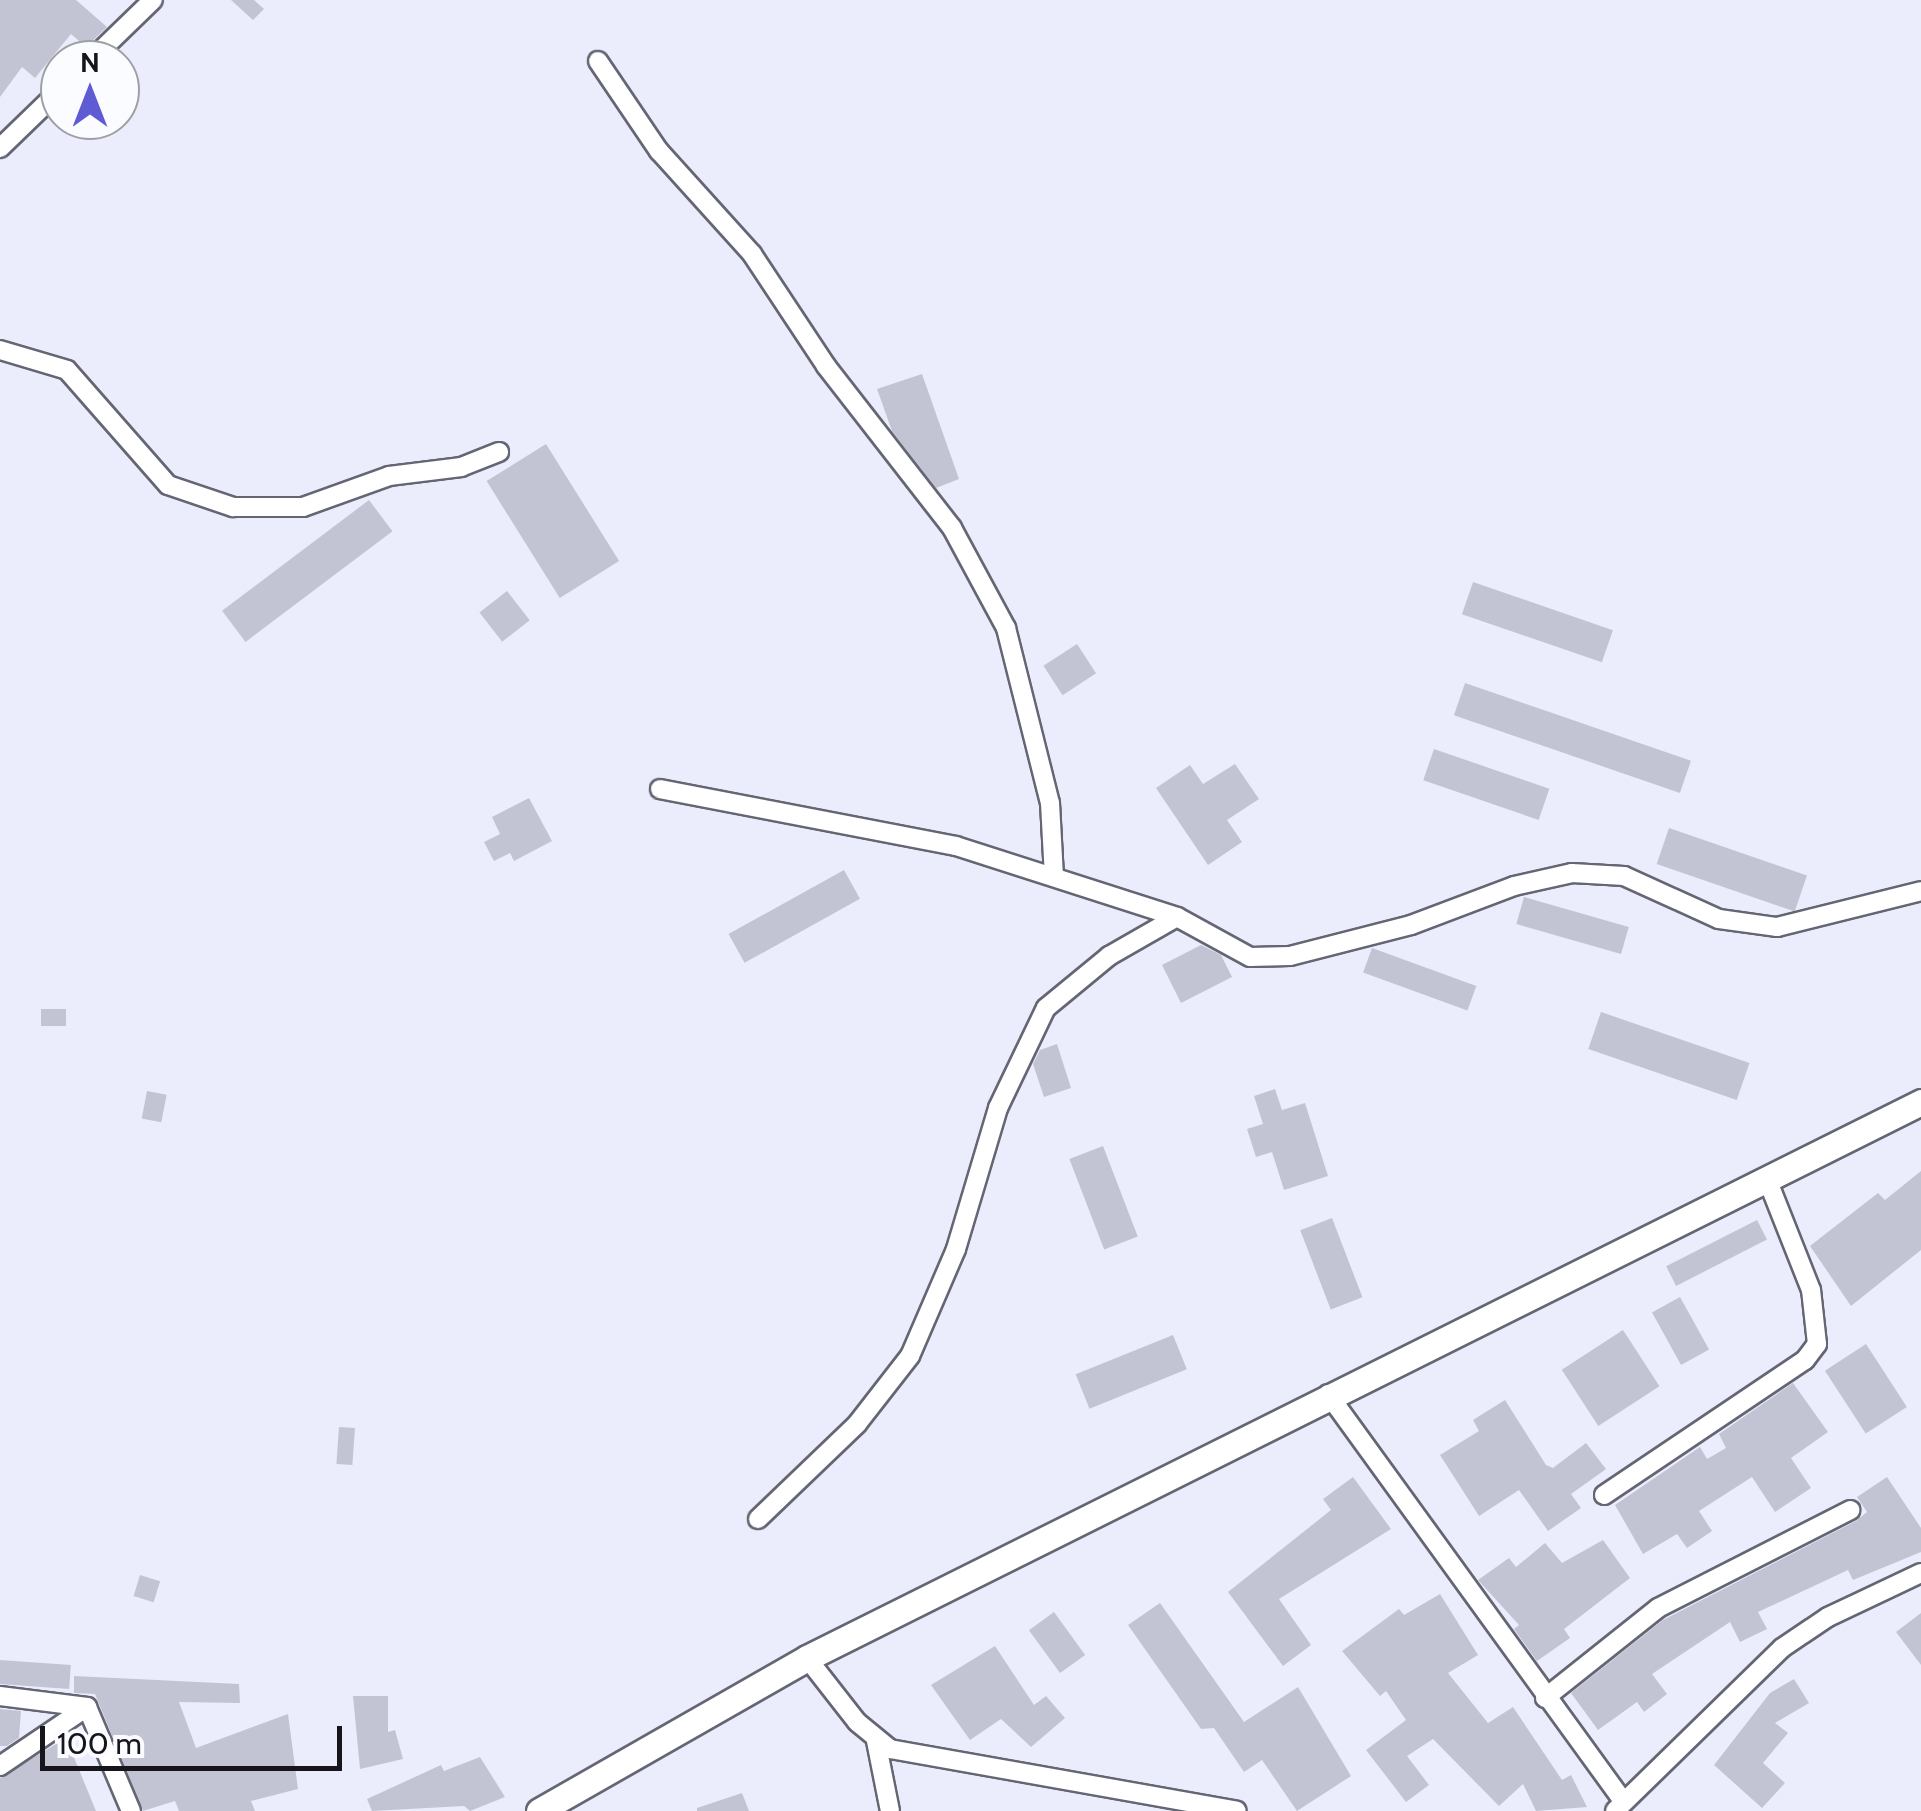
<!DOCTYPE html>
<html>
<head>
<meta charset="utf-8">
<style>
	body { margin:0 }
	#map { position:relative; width:1921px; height:1811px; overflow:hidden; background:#ebedfd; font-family:Cabin,sans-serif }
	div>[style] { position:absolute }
	.building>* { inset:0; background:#c2c4d4; transform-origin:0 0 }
	.roads { filter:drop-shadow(2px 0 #646673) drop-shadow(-2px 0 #646673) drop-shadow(0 2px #646673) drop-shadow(0 -2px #646673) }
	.minor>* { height:18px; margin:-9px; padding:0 9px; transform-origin:9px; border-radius:9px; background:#fff }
	.secondary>* { height:25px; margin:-12.5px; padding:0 12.5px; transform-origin:12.5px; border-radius:12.5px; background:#fff }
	span { translate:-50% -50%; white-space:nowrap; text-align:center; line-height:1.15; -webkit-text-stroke:9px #fbfcff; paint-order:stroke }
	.north { position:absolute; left:40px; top:40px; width:100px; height:100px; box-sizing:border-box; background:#fbfcff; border:2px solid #9fa0a4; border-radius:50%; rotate:0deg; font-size:28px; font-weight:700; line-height:40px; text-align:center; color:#15151b }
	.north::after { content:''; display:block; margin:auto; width:35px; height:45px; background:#5e5bd3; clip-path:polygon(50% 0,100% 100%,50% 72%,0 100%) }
	.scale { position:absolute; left:40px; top:1726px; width:302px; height:45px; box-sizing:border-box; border:5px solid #15151b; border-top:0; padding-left:12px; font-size:30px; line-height:35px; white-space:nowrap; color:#15151b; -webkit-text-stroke:8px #fbfcff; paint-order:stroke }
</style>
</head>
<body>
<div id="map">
	<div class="building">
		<div style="clip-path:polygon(0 0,76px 0,107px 27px,86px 47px,71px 34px,35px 78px,22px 67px,0 97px)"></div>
		<div style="clip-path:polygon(231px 0,254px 0,264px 9px,253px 20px)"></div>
		<div style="clip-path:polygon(922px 374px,959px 479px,936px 488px,892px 431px,877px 389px)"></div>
		<div style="left:546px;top:444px;width:138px;height:70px;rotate:58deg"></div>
		<div style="left:369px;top:500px;width:39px;height:184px;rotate:53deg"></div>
		<div style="left:1473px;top:582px;width:148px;height:34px;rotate:19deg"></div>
		<div style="left:507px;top:591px;width:37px;height:35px;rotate:52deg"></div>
		<div style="left:1077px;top:644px;width:35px;height:40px;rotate:57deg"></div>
		<div style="left:1465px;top:683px;width:239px;height:34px;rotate:19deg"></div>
		<div style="left:1434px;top:749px;width:122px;height:33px;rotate:19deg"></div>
		<div style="clip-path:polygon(1235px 764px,1259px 799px,1227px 820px,1242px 842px,1208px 865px,1156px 788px,1190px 765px,1203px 784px)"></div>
		<div style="clip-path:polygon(529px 798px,552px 841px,514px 861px,510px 853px,494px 861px,484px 842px,500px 834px,492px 817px)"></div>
		<div style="left:1669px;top:828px;width:146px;height:38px;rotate:19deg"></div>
		<div style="left:844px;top:870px;width:33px;height:132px;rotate:61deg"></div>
		<div style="left:1524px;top:897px;width:109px;height:28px;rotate:16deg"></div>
		<div style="clip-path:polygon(1201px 945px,1221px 955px,1232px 977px,1181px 1003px,1162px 965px)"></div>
		<div style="left:1372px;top:948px;width:111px;height:26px;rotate:20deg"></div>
		<div style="left:41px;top:1009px;width:25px;height:17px"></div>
		<div style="left:1601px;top:1012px;width:157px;height:39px;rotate:19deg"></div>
		<div style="clip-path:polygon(1057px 1044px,1071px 1088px,1044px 1097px,1033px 1064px,1040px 1050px)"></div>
		<div style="clip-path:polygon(1275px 1089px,1282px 1110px,1305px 1103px,1328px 1176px,1284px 1190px,1272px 1152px,1256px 1157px,1247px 1129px,1263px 1124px,1254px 1096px)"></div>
		<div style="left:147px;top:1091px;width:20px;height:28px;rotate:11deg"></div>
		<div style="left:1103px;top:1146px;width:97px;height:36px;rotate:69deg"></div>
		<div style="clip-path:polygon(1921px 1171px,1921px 1250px,1851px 1306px,1810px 1246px,1878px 1193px,1885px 1200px)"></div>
		<div style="left:1332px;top:1218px;width:85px;height:34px;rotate:69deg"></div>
		<div style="left:1757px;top:1220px;width:22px;height:102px;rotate:63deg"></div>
		<div style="left:1680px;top:1297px;width:60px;height:32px;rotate:61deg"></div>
		<div style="left:1623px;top:1330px;width:67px;height:73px;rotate:57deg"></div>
		<div style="left:1173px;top:1335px;width:37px;height:105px;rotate:68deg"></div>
		<div style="left:1866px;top:1344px;width:75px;height:49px;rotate:57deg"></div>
		<div style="clip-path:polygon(1793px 1383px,1828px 1432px,1791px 1458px,1811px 1488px,1775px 1512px,1752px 1477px,1699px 1511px,1712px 1531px,1687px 1548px,1677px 1534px,1643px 1554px,1615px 1505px,1700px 1447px,1707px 1459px,1726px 1448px,1719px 1434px)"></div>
		<div style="clip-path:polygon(1505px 1400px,1546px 1465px,1553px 1468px,1586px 1443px,1606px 1469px,1571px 1494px,1581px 1508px,1548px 1531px,1519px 1490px,1479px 1516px,1440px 1455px,1479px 1431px,1473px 1420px)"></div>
		<div style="left:339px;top:1427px;width:16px;height:37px;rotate:4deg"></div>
		<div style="clip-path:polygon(1353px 1477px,1391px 1529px,1279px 1599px,1311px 1645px,1283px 1666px,1228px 1592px,1331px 1510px,1323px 1499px)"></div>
		<div style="clip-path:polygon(1887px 1477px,1921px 1528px,1921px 1552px,1853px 1580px,1848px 1570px,1758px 1612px,1767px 1629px,1740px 1642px,1730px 1622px,1652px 1674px,1667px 1694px,1644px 1712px,1637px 1702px,1598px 1730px,1571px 1693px,1663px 1620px,1856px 1521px,1867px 1512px,1857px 1497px)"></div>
		<div style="clip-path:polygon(1603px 1540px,1630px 1578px,1564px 1629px,1570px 1638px,1537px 1661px,1514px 1629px,1519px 1625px,1478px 1580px,1509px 1558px,1516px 1567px,1545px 1543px,1562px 1563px)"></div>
		<div style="left:140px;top:1575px;width:21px;height:22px;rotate:17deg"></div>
		<div style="clip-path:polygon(1440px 1594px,1478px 1655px,1448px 1673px,1488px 1723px,1513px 1707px,1562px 1780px,1571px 1775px,1587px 1807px,1536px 1811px,1523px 1784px,1499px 1806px,1433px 1739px,1407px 1756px,1429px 1785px,1406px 1802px,1366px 1750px,1406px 1720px,1386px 1691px,1380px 1696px,1342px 1651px,1399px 1609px,1404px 1615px)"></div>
		<div style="clip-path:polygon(1160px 1603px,1244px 1722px,1298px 1687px,1351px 1776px,1297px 1811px,1262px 1760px,1244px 1772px,1214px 1728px,1201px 1729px,1128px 1625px)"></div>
		<div style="left:1054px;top:1612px;width:53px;height:31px;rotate:54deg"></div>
		<div style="clip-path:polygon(1921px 1613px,1921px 1665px,1896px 1632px)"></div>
		<div style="clip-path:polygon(995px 1646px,1034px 1705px,1046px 1696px,1065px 1718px,1031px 1747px,1001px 1719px,970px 1740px,931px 1685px)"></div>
		<div style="left:0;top:1660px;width:71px;height:24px;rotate:4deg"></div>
		<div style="clip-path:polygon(74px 1676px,239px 1684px,240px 1703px,179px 1702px,196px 1748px,288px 1714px,298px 1789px,251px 1801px,255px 1811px,179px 1811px,175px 1801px,143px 1811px,95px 1694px,74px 1693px)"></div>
		<div style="clip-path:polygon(1794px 1679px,1809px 1703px,1775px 1723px,1788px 1733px,1763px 1763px,1785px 1783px,1762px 1808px,1714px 1765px,1770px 1693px)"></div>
		<div style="clip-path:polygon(353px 1696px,388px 1696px,388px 1732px,395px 1730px,403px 1759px,360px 1769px)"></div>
		<div style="clip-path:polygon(0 1709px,21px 1711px,19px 1738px,7px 1746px,0 1746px)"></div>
		<div style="clip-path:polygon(66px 1738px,96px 1811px,0 1811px,0 1778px)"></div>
		<div style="clip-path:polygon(480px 1757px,505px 1797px,470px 1811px,464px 1806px,372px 1811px,367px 1799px,441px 1765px,444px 1771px)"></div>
		<div style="clip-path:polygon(742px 1793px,749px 1811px,697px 1811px,697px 1808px)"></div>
	</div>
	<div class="roads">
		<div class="minor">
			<div style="left:91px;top:60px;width:86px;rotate:-44.1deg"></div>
			<div style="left:598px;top:61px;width:109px;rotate:55.9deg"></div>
			<div style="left:659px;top:151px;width:139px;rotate:47.9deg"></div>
			<div style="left:752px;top:254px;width:134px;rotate:56.5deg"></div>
			<div style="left:826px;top:366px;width:205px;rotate:52.1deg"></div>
			<div style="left:952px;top:528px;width:114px;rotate:61.6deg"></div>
			<div style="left:1006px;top:628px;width:180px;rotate:75.9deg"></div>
			<div style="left:1050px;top:803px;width:73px;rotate:86.9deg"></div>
			<div style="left:0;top:148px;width:83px;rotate:-44deg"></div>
			<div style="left:0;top:350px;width:70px;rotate:16.6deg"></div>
			<div style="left:67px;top:370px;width:153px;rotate:48.7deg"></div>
			<div style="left:168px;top:485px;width:69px;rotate:18.7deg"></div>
			<div style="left:233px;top:507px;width:70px"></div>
			<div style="left:303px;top:507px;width:91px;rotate:-19.8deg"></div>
			<div style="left:389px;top:476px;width:73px;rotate:-7.1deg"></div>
			<div style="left:461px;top:467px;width:41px;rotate:-21.5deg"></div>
			<div style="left:660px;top:789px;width:301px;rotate:10.9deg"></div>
			<div style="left:956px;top:846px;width:232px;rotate:17.8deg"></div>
			<div style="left:1177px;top:917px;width:83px;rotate:28.7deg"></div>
			<div style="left:1250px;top:957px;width:40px;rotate:-1.4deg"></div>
			<div style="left:1290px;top:956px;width:125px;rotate:-14.4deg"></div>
			<div style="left:1411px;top:925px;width:110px;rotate:-20.7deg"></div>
			<div style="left:1514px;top:886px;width:59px;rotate:-12.6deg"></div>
			<div style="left:1572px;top:873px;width:52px;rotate:3.3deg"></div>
			<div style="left:1624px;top:876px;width:104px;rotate:24.4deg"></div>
			<div style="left:1719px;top:919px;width:59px;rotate:7.9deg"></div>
			<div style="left:1777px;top:927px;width:148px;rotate:-14deg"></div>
			<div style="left:1328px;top:1394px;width:503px;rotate:54.06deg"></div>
			<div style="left:1604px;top:1495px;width:242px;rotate:-33.9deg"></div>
			<div style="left:1805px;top:1360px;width:20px;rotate:-53deg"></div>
			<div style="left:1817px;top:1344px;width:54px;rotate:-96.3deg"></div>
			<div style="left:1811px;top:1290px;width:119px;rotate:-111.6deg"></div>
			<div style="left:758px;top:1519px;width:137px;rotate:-43.8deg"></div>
			<div style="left:857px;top:1424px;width:86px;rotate:-52.1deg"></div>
			<div style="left:910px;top:1356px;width:116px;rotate:-66.7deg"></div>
			<div style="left:956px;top:1249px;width:147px;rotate:-73.4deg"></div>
			<div style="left:998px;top:1108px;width:111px;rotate:-64.4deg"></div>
			<div style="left:1046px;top:1008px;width:82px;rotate:-39.5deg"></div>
			<div style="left:1109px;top:956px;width:78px;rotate:-29.8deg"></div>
			<div style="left:807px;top:1658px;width:81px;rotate:52deg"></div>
			<div style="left:857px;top:1722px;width:43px;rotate:39.3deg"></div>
			<div style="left:890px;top:1749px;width:352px;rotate:10.1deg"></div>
			<div style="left:0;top:1696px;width:88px;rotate:7.2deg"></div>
			<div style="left:87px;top:1707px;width:113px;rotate:67.1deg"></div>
			<div style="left:1545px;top:1698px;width:144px;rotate:-38.5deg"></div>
			<div style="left:1658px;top:1608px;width:216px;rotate:-27deg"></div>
			<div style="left:876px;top:1741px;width:71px;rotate:78.7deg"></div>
			<div style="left:0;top:1766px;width:105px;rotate:-34.1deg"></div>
			<div style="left:1615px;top:1811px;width:233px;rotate:-44.3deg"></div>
			<div style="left:1782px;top:1648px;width:55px;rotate:-34deg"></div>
			<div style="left:1828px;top:1617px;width:103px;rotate:-25.3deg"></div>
		</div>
		<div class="secondary">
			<div style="left:539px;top:1811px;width:309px;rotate:-29.7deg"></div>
			<div style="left:807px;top:1658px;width:1245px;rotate:-26.52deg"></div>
		</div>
	</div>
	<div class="north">N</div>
	<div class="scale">100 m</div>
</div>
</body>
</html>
